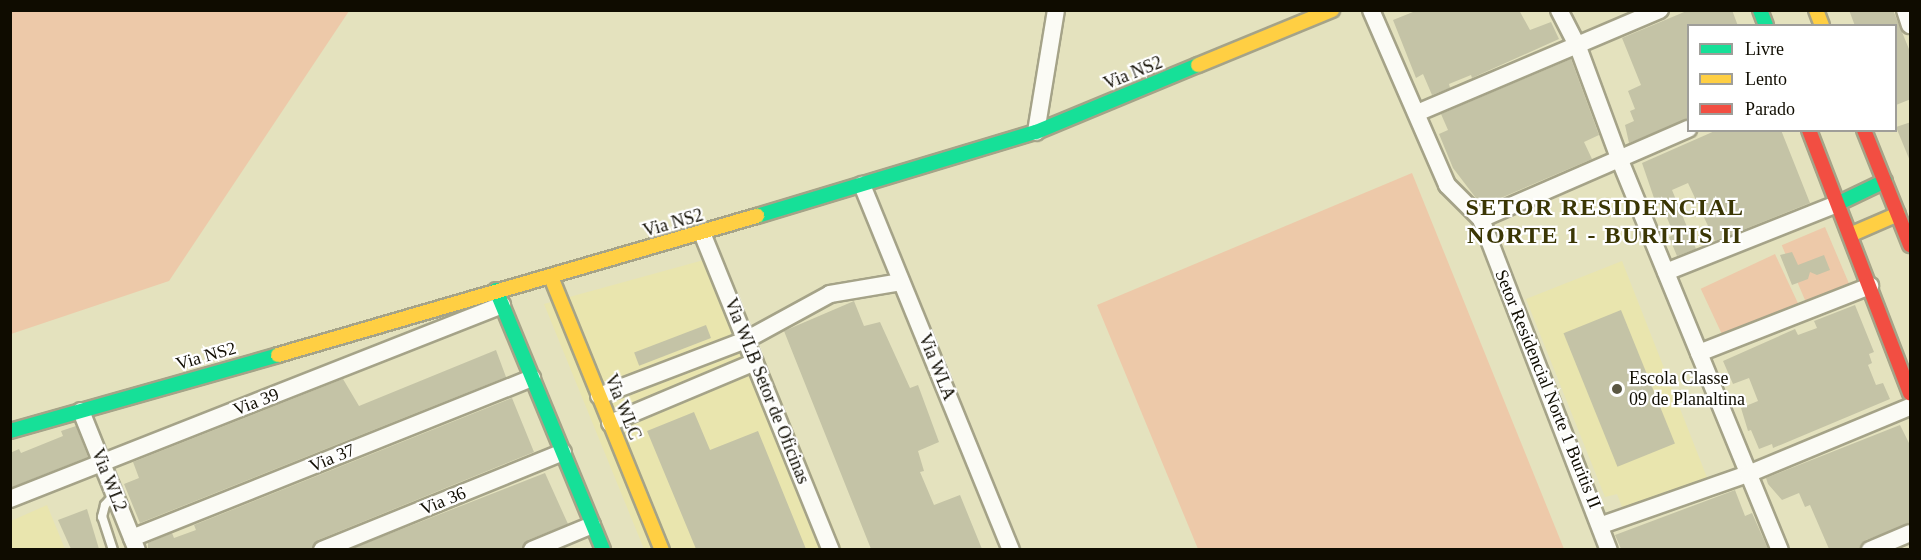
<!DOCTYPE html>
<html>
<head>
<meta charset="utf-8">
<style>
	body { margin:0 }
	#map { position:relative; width:1921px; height:560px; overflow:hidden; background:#e4e2be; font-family:"Times New Roman",serif }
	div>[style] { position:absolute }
	.built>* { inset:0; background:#e9e5ae }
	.green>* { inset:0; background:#edc9a9; transform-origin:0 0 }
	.building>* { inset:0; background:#c4c3a6; transform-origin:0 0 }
	.roads { filter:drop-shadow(2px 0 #a5a388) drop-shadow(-2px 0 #a5a388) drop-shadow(0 2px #a5a388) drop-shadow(0 -2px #a5a388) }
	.lane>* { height:8px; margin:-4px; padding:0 4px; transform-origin:4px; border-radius:4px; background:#fbfbf5 }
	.street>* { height:16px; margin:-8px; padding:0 8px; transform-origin:8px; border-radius:8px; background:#fbfbf5 }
	.fast>* { height:14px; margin:-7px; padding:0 7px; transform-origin:7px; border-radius:7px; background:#16e098 }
	.slow>* { height:14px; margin:-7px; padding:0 7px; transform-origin:7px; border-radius:7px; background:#ffcf43 }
	.jam>* { height:14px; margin:-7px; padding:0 7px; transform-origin:7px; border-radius:7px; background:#f24e42 }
	.dots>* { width:16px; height:16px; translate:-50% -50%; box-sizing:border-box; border:3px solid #fff; border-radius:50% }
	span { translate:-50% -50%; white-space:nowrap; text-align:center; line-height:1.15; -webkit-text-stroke:4.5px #fff; paint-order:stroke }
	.street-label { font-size:18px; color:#0f0c00 }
	.poi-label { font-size:18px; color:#0f0c00 }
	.left { translate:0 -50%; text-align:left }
	.district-label { font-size:24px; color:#3a3604; font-weight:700; letter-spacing:1.5px }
	.frame { position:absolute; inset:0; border:12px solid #0f0c00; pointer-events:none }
	.legend { position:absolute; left:1687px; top:24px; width:210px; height:108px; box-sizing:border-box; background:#fff; border:2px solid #9f9e99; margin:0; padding:8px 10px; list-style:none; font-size:18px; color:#0f0c00 }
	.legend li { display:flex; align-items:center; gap:12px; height:30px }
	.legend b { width:30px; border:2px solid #9f9e99 }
</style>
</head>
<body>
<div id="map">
	<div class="built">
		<div style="clip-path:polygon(722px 255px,842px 549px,644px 549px,544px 304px)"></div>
		<div style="clip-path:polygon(1622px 261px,1708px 480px,1624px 512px,1617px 494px,1605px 497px,1526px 299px)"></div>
		<div style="clip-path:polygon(47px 505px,65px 549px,11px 549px,11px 521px)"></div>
	</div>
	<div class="green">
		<div style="clip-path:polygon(10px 11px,11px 10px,349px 11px,169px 281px,11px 334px)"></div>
		<div style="clip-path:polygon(1412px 173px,1564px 549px,1198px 549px,1097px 305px)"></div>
		<div style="left:1825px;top:227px;width:63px;height:47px;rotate:67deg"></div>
		<div style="left:1775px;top:254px;width:55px;height:82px;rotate:65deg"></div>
	</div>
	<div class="building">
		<div style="clip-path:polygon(1418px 10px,1519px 10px,1530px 30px,1551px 22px,1559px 39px,1472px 78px,1471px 75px,1449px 84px,1450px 88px,1432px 95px,1423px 74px,1416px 78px,1393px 20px)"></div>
		<div style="clip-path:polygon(1689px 10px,1732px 10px,1738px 26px,1689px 26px,1689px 119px,1629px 143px,1625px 125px,1634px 121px,1630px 111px,1635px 109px,1628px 91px,1641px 85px,1622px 38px)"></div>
		<div style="clip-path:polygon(1849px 10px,1893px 10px,1911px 54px,1911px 99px,1896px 105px,1896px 26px,1855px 26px)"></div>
		<div style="clip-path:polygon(1571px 59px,1599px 135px,1584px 142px,1592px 159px,1482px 206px,1453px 168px,1439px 134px,1448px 130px,1441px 114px)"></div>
		<div style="clip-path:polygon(1911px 122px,1911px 161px,1910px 161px,1896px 127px)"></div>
		<div style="clip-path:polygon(1717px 130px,1781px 130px,1810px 203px,1715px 241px,1688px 183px,1672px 190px,1696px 249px,1677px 256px,1669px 237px,1673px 235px,1672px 230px,1663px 208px,1655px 201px,1642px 163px)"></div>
		<div style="clip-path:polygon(1792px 252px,1798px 265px,1824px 255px,1830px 270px,1817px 275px,1810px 272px,1808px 279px,1792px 285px,1780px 255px)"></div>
		<div style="clip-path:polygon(854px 301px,864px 326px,880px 322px,910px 388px,918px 385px,939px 442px,918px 451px,924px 471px,920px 472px,934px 505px,960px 495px,982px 549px,871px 549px,784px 331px)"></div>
		<div style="clip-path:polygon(1855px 305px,1874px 352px,1869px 354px,1872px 363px,1868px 365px,1876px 385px,1883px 383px,1890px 399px,1773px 448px,1772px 444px,1759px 449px,1751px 430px,1748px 431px,1741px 408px,1758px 401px,1749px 378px,1733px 384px,1723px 361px,1795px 329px,1798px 335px,1817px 328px,1814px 321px)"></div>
		<div style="left:1621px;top:310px;width:144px;height:62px;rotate:68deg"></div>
		<div style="left:706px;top:325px;width:14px;height:77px;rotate:69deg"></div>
		<div style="clip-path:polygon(496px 350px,506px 377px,140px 523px,124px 484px,139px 478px,133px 462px,343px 379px,359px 406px)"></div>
		<div style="clip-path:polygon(512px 398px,534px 452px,318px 540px,312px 549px,148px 549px,148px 543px,172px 533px,174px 538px,196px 530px,194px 525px)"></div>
		<div style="clip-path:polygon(694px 412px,710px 450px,758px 431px,806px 549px,696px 549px,647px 431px)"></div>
		<div style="clip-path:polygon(1900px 425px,1911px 447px,1911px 523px,1866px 540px,1860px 549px,1829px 549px,1810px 505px,1805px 507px,1799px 493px,1782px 500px,1768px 484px,1766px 478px)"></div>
		<div style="clip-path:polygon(76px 426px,88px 457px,10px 488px,10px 453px,19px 449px,21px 453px,63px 436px,61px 431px)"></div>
		<div style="clip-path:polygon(545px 473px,568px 524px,528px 540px,522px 549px,351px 549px)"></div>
		<div style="clip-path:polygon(1735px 490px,1745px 516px,1752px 513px,1768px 549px,1621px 549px,1615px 535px)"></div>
		<div style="clip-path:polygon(87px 509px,99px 549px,71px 549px,58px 520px)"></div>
	</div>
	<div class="roads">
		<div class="lane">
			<div style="left:113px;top:550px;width:35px;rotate:-108deg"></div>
			<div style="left:102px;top:517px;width:12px;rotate:-76deg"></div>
			<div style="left:105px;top:505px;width:13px;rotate:-48deg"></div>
		</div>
		<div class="street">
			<div style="left:1371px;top:10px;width:191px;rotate:66.5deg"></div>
			<div style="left:1447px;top:185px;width:48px;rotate:45deg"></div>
			<div style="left:1481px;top:219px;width:355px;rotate:68.9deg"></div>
			<div style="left:1559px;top:10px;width:42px;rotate:62.8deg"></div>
			<div style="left:1578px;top:47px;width:118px;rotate:69.7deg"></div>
			<div style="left:1619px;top:158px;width:424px;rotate:67.7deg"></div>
			<div style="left:1905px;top:10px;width:16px;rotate:72deg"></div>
			<div style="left:1417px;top:113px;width:264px;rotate:-23deg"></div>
			<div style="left:1036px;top:132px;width:124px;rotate:-80.7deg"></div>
			<div style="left:862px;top:185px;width:394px;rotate:67.8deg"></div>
			<div style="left:1481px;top:219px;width:226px;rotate:-23.5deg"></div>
			<div style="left:702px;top:233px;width:342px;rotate:67.9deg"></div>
			<div style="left:1666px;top:272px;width:186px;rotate:-21.7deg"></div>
			<div style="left:1699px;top:353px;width:184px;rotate:-21.4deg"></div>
			<div style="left:599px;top:396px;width:157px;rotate:-20.9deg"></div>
			<div style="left:746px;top:340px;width:96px;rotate:-28.7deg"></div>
			<div style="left:830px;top:294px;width:72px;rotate:-9.6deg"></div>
			<div style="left:81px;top:411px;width:150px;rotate:68.1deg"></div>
			<div style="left:610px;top:423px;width:157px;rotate:-22.8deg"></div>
			<div style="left:10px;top:499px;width:529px;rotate:-21.52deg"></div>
			<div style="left:1602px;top:525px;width:155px;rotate:-19.3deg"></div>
			<div style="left:1748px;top:474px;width:175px;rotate:-22.5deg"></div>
			<div style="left:132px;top:538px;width:431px;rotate:-21.8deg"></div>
			<div style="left:322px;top:550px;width:260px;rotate:-22.1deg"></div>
			<div style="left:532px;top:550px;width:65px;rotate:-22.6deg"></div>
			<div style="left:1870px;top:550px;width:43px;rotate:-23deg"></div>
		</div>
		<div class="fast">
			<div style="left:1760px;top:10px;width:17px;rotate:69deg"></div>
			<div style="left:1839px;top:203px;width:51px;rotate:-25.6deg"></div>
			<div style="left:757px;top:216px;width:291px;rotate:-16.8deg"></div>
			<div style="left:1036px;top:132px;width:175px;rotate:-22.5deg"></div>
			<div style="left:496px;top:290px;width:281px;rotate:67.6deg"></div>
			<div style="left:10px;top:431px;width:279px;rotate:-15.8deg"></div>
		</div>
		<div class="slow">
			<div style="left:1816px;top:10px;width:17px;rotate:69deg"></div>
			<div style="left:1198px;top:65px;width:145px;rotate:-22.3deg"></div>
			<div style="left:1852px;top:234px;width:50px;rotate:-23.5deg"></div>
			<div style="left:551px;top:277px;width:295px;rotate:67.9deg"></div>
			<div style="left:278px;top:355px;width:499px;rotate:-16.2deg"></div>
		</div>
		<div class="jam">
			<div style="left:1809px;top:130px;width:282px;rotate:69deg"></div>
			<div style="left:1864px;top:130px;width:124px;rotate:68.2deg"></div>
		</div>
	</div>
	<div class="dots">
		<div style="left:1617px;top:389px;background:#5a5742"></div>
	</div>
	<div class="street-label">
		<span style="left:1133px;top:73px;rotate:-22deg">Via NS2</span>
		<span style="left:673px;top:223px;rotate:-16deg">Via NS2</span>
		<span style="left:206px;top:356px;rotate:-16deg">Via NS2</span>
		<span style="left:937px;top:367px;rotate:68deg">Via WLA</span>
		<span style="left:1548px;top:389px;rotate:68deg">Setor Residencial Norte 1 Buritis II</span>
		<span style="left:767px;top:391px;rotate:68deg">Via WLB Setor de Oficinas</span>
		<span style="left:256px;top:402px;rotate:-21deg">Via 39</span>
		<span style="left:623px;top:407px;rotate:68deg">Via WLC</span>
		<span style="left:332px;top:458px;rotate:-22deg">Via 37</span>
		<span style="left:109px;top:480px;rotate:68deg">Via WL2</span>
		<span style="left:443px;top:501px;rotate:-22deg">Via 36</span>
	</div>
	<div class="poi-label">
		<span class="left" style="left:1629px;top:389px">Escola Classe<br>09 de Planaltina</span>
	</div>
	<div class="district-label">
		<span style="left:1605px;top:222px">SETOR RESIDENCIAL<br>NORTE 1 - BURITIS II</span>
	</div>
	<div class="frame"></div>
	<ul class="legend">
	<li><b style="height:8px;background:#16e098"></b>Livre</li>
	<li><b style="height:8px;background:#ffcf43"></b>Lento</li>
	<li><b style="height:8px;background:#f24e42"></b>Parado</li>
	</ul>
</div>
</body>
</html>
